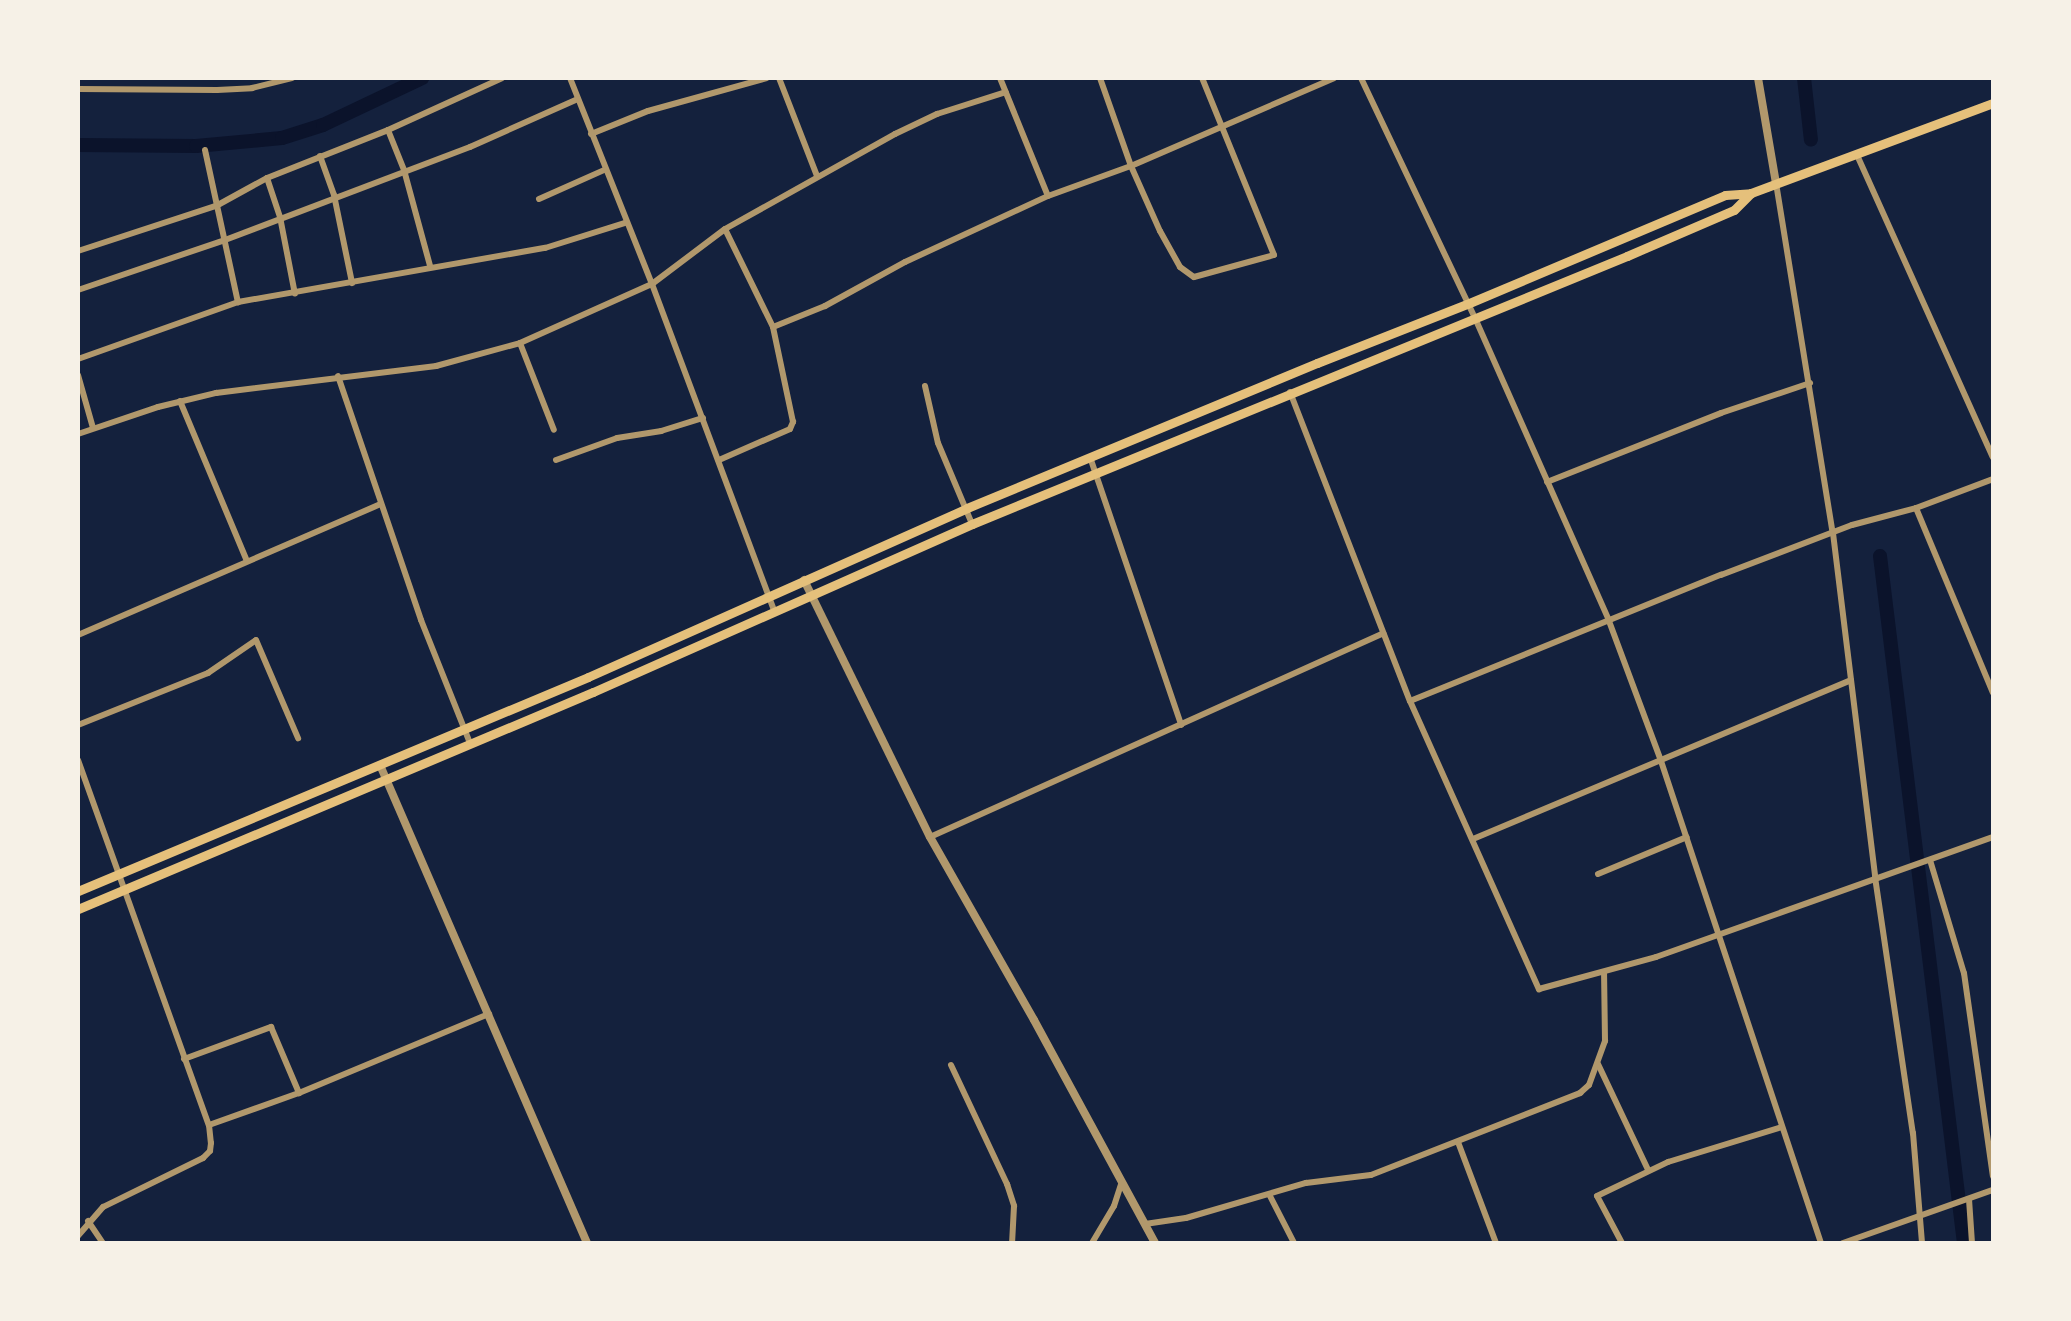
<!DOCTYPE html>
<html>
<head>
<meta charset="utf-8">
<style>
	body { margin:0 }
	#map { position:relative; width:2071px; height:1321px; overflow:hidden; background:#14213d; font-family:"Fira Sans Condensed",sans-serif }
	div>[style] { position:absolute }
	.canal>* { height:14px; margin:-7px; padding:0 7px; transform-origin:7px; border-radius:7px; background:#0b132b }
	.minor>* { height:6px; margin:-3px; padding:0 3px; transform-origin:3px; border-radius:3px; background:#b1986c }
	.tertiary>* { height:8px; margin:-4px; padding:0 4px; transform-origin:4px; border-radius:4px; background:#b1986c }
	.secondary>* { height:9px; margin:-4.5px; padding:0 4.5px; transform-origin:4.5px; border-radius:4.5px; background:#e5c07b }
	span { translate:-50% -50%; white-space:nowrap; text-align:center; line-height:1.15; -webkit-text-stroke:6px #f6f1e7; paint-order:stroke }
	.frame { position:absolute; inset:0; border:80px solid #f6f1e7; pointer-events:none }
</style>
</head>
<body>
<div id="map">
	<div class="canal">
		<div style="left:1804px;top:78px;width:62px;rotate:83.6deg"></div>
		<div style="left:78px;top:145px;width:118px;rotate:0.5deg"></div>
		<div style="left:196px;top:146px;width:86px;rotate:-5.3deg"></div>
		<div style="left:282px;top:138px;width:43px;rotate:-17.6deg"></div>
		<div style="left:323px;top:125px;width:110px;rotate:-25.4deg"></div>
		<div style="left:1880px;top:556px;width:692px;rotate:83.03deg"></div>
	</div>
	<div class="minor">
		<div style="left:570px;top:78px;width:222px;rotate:68.3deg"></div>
		<div style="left:652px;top:284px;width:349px;rotate:69.5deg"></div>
		<div style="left:779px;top:78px;width:105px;rotate:68.8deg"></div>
		<div style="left:1000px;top:78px;width:127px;rotate:67.9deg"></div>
		<div style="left:1100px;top:78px;width:93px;rotate:70.6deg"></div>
		<div style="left:1131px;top:166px;width:71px;rotate:66deg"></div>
		<div style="left:1160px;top:231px;width:41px;rotate:60.9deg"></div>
		<div style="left:1180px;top:267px;width:17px;rotate:36deg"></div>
		<div style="left:1194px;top:277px;width:83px;rotate:-15.4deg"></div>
		<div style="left:1274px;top:255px;width:191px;rotate:-112.1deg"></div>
		<div style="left:1361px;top:78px;width:266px;rotate:64.6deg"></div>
		<div style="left:1475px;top:318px;width:331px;rotate:66.1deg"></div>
		<div style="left:1609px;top:621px;width:149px;rotate:69.6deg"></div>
		<div style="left:1661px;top:761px;width:508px;rotate:71.64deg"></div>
		<div style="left:78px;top:89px;width:139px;rotate:0.4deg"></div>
		<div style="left:217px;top:90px;width:35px;rotate:-3deg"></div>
		<div style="left:252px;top:88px;width:41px;rotate:-14deg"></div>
		<div style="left:388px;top:130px;width:43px;rotate:68.2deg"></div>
		<div style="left:404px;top:170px;width:99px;rotate:74.8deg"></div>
		<div style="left:591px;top:134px;width:61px;rotate:-22deg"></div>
		<div style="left:648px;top:111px;width:123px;rotate:-15.5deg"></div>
		<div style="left:205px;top:150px;width:156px;rotate:77.8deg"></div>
		<div style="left:1857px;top:155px;width:331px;rotate:65.8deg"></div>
		<div style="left:320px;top:156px;width:41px;rotate:70.3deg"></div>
		<div style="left:334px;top:195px;width:90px;rotate:78.4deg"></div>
		<div style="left:267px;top:178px;width:41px;rotate:71.6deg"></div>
		<div style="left:280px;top:217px;width:78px;rotate:79deg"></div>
		<div style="left:1776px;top:183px;width:355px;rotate:80.8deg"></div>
		<div style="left:1833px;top:533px;width:347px;rotate:83deg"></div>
		<div style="left:1875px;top:877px;width:259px;rotate:81.6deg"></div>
		<div style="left:1913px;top:1133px;width:110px;rotate:85.3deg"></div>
		<div style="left:539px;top:199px;width:71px;rotate:-24deg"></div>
		<div style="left:78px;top:251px;width:145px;rotate:-18.1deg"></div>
		<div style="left:216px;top:206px;width:58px;rotate:-28.8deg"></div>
		<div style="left:267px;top:178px;width:130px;rotate:-21.6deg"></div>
		<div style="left:388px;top:130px;width:125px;rotate:-24.5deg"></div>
		<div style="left:78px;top:290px;width:155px;rotate:-18.8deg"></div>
		<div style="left:225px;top:240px;width:262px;rotate:-20.8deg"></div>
		<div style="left:470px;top:147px;width:118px;rotate:-24deg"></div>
		<div style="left:773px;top:327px;width:56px;rotate:-22deg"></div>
		<div style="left:825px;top:306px;width:91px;rotate:-28.8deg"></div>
		<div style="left:905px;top:262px;width:157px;rotate:-24.8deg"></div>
		<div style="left:1048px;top:196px;width:88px;rotate:-19.9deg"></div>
		<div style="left:1131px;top:166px;width:221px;rotate:-23.4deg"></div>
		<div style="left:520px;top:343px;width:93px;rotate:68.7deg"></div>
		<div style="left:78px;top:359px;width:170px;rotate:-19.6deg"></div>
		<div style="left:238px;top:302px;width:312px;rotate:-10deg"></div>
		<div style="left:545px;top:248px;width:84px;rotate:-17.4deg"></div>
		<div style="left:78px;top:375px;width:55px;rotate:74.2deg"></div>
		<div style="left:338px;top:376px;width:258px;rotate:71.2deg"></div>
		<div style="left:421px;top:620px;width:132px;rotate:68.3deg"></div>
		<div style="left:925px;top:386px;width:58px;rotate:77.2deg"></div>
		<div style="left:938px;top:443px;width:88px;rotate:67.2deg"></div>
		<div style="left:1290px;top:392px;width:331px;rotate:68.8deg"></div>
		<div style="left:1410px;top:701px;width:316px;rotate:65.9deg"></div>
		<div style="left:1539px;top:989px;width:121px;rotate:-15.3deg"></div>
		<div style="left:1656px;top:957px;width:358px;rotate:-19.6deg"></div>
		<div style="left:180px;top:401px;width:171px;rotate:67.3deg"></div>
		<div style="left:78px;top:434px;width:84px;rotate:-18.6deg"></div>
		<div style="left:158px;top:407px;width:60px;rotate:-13.6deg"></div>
		<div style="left:216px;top:393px;width:222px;rotate:-7deg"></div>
		<div style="left:436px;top:366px;width:87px;rotate:-15.3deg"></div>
		<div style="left:520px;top:343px;width:145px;rotate:-24.1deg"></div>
		<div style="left:652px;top:284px;width:91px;rotate:-37deg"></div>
		<div style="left:725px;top:229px;width:195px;rotate:-29.2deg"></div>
		<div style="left:895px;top:134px;width:47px;rotate:-25.5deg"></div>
		<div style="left:937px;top:114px;width:72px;rotate:-17.7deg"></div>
		<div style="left:1090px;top:457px;width:283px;rotate:71.2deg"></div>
		<div style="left:556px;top:460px;width:65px;rotate:-19.8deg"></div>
		<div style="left:617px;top:438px;width:45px;rotate:-9deg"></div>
		<div style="left:661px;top:431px;width:44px;rotate:-17.2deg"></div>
		<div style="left:719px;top:460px;width:77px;rotate:-23.6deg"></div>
		<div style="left:790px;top:429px;width:8px;rotate:-67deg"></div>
		<div style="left:793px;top:422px;width:97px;rotate:-101.9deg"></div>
		<div style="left:773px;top:327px;width:109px;rotate:-116.1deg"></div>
		<div style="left:1547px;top:482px;width:187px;rotate:-21.6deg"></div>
		<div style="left:1721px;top:413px;width:94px;rotate:-18.6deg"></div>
		<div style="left:1916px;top:508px;width:200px;rotate:67.4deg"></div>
		<div style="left:78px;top:635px;width:329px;rotate:-23.4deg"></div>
		<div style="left:1410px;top:701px;width:336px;rotate:-22.1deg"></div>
		<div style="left:1721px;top:575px;width:140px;rotate:-20.9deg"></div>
		<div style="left:1852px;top:525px;width:66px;rotate:-14.9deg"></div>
		<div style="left:1916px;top:508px;width:82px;rotate:-20.6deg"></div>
		<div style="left:78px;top:725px;width:140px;rotate:-21.8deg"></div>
		<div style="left:208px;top:673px;width:58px;rotate:-34.5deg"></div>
		<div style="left:256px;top:640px;width:107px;rotate:66.8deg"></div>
		<div style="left:78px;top:760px;width:388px;rotate:70.3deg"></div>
		<div style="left:209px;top:1125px;width:18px;rotate:84deg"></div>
		<div style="left:211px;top:1143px;width:8px;rotate:97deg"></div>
		<div style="left:210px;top:1151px;width:10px;rotate:135deg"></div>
		<div style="left:203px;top:1158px;width:111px;rotate:153.9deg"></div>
		<div style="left:103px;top:1207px;width:38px;rotate:131deg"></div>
		<div style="left:930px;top:837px;width:497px;rotate:-24.2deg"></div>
		<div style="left:1473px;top:839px;width:410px;rotate:-22.8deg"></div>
		<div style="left:1930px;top:860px;width:118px;rotate:73.3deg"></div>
		<div style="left:1964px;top:973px;width:205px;rotate:81.9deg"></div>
		<div style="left:1598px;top:874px;width:96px;rotate:-22.6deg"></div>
		<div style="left:184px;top:1059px;width:93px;rotate:-20.2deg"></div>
		<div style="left:271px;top:1027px;width:72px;rotate:67deg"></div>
		<div style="left:1598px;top:1064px;width:117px;rotate:64.7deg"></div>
		<div style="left:951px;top:1065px;width:132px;rotate:64.8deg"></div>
		<div style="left:1007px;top:1184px;width:23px;rotate:72deg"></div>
		<div style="left:1014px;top:1206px;width:37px;rotate:93deg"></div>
		<div style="left:209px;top:1125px;width:96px;rotate:-19.6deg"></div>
		<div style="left:299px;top:1093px;width:206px;rotate:-22.6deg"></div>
		<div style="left:1458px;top:1142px;width:108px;rotate:69.4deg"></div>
		<div style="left:1270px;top:1196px;width:53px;rotate:62.9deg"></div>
		<div style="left:1969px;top:1199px;width:44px;rotate:86.1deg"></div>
		<div style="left:88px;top:1221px;width:27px;rotate:56deg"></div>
		<div style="left:1145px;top:1224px;width:41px;rotate:-8.3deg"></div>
		<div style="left:1186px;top:1218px;width:125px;rotate:-16.3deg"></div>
		<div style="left:1306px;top:1183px;width:65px;rotate:-7deg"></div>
		<div style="left:1371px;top:1175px;width:225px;rotate:-21.4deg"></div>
		<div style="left:1580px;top:1093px;width:12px;rotate:-42deg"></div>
		<div style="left:1589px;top:1085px;width:47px;rotate:-70deg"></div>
		<div style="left:1605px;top:1041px;width:68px;rotate:-90.8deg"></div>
		<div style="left:1092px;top:1243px;width:43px;rotate:-59.3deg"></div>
		<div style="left:1114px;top:1206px;width:26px;rotate:-72deg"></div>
		<div style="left:1622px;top:1243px;width:53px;rotate:-118deg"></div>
		<div style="left:1597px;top:1196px;width:79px;rotate:-25.6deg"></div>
		<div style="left:1668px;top:1162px;width:119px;rotate:-17.1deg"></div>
		<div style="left:1843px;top:1243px;width:159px;rotate:-19.5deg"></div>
	</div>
	<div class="tertiary">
		<div style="left:1758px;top:78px;width:107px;rotate:80.3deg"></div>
		<div style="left:804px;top:580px;width:286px;rotate:63.9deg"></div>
		<div style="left:930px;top:837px;width:210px;rotate:60.4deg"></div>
		<div style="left:1034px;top:1020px;width:254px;rotate:61.5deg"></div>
		<div style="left:380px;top:765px;width:521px;rotate:66.58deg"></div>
	</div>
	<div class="secondary">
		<div style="left:78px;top:891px;width:553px;rotate:-22.76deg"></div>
		<div style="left:588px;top:677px;width:415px;rotate:-24deg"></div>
		<div style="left:967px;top:508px;width:379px;rotate:-22.5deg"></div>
		<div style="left:1317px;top:363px;width:161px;rotate:-21.5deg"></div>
		<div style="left:1467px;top:304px;width:280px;rotate:-22.9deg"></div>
		<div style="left:1725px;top:195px;width:26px;rotate:-4deg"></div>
		<div style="left:1751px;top:193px;width:258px;rotate:-20.4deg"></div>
		<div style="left:78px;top:909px;width:559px;rotate:-22.85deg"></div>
		<div style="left:593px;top:692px;width:415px;rotate:-23.9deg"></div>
		<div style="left:972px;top:524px;width:708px;rotate:-22.25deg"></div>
		<div style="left:1627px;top:256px;width:116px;rotate:-23.3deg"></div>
		<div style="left:1734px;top:210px;width:24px;rotate:-45deg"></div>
	</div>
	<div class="frame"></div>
</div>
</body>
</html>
